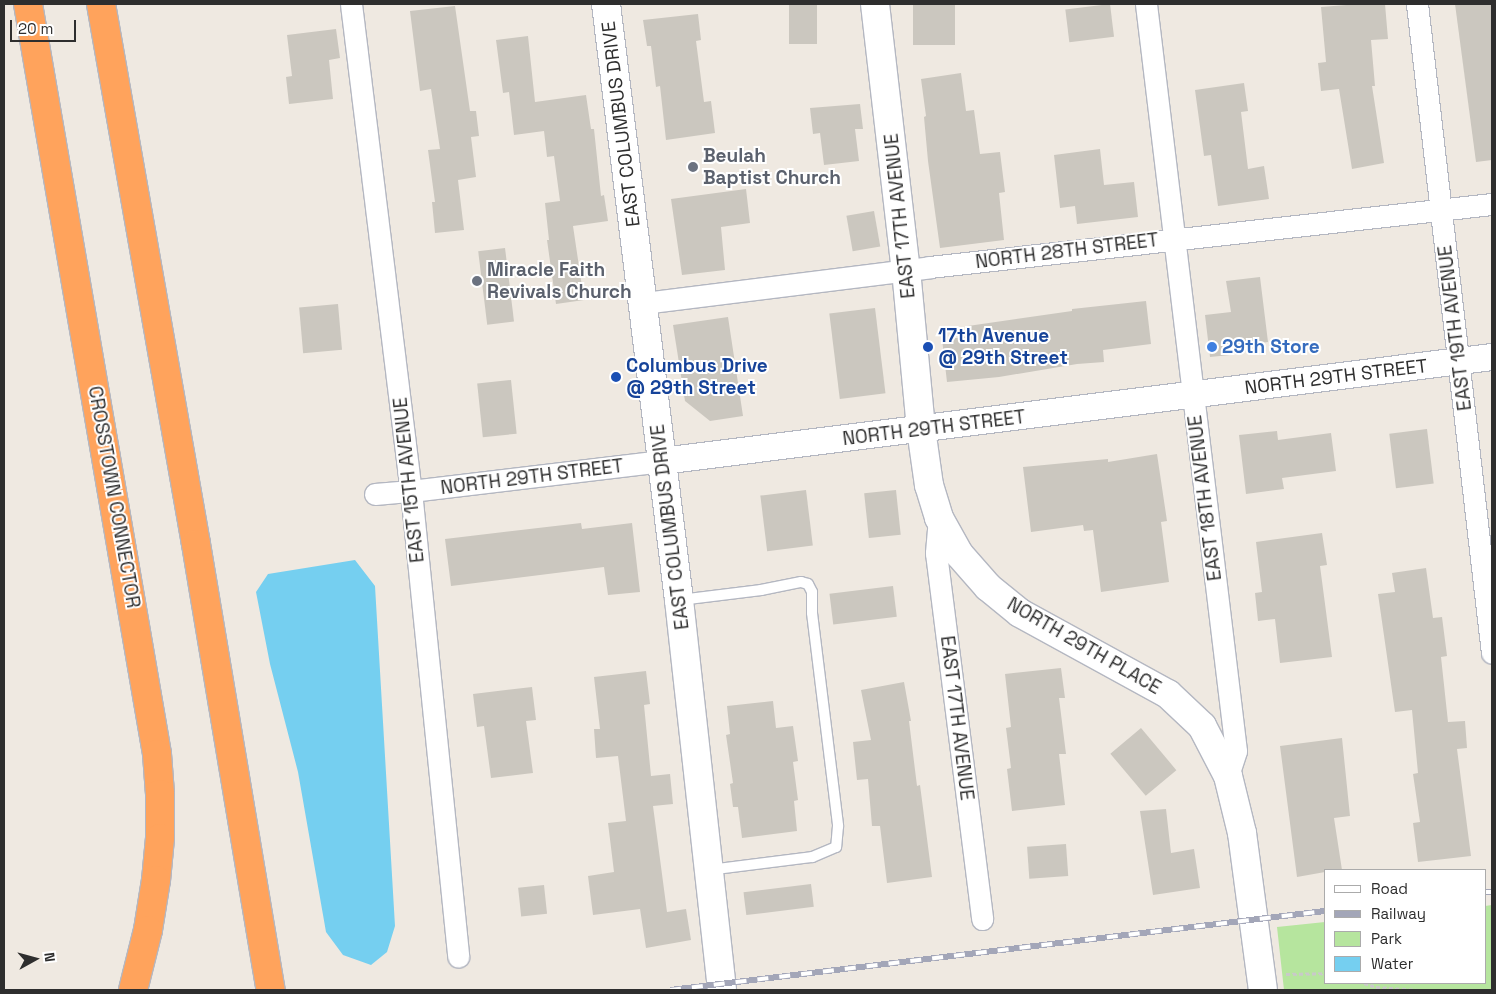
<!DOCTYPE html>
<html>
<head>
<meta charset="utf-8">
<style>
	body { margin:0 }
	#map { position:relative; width:1496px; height:994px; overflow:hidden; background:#efe9e1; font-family:"Space Grotesk",sans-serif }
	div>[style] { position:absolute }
	.green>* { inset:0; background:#b6e59e }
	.water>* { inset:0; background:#75cff0 }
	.building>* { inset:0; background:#cbc7bf; transform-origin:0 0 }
	.path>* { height:3px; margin-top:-1.5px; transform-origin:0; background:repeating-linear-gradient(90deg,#c9c9c9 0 4px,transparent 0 6.5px) }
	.roads { filter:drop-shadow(1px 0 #b4b7c1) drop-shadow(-1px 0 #b4b7c1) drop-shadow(0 1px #b4b7c1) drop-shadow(0 -1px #b4b7c1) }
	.service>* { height:10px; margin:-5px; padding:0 5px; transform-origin:5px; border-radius:5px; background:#fff }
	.minor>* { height:21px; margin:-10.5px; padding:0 10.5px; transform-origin:10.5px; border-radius:10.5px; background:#fff }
	.tertiary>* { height:26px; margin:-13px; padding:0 13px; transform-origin:13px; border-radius:13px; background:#fff }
	.secondary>* { height:28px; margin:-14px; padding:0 14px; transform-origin:14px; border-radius:14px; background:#fff }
	.motorway>* { height:28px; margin:-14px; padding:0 14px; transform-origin:14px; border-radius:14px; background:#ffa35c }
	.rail>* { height:5.5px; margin-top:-2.75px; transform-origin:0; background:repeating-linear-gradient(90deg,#fff 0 11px,#a3a6b8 0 22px); box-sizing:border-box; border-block:1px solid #a3a6b8 }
	.dots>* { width:14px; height:14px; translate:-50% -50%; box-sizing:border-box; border:2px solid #fff; border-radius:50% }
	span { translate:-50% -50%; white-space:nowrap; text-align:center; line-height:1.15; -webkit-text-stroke:4px #fff; paint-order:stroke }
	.street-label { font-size:19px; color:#2e2e2e }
	.worship-label { font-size:19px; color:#5b616d; font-weight:700 }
	.left { translate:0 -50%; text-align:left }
	.transit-label { font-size:19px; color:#164399; font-weight:700 }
	.shop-label { font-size:19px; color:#366cbe; font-weight:700 }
	.frame { position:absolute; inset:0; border:5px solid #2e2e2e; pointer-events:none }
	.legend { position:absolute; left:1324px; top:869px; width:162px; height:115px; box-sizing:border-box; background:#fff; border:1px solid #ababab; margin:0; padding:6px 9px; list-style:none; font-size:15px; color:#2e2e2e }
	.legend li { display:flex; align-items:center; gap:10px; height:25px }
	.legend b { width:25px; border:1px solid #ababab }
	.north { position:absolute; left:10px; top:934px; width:50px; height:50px; -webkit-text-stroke:4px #fff; paint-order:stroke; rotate:83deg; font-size:14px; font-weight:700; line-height:20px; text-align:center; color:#2e2e2e }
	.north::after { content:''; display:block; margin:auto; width:18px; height:22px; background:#2e2e2e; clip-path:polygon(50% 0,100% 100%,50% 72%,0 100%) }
	.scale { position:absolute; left:10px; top:20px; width:66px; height:22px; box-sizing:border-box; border:2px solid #2e2e2e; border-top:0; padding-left:6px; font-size:15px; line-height:18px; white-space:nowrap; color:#2e2e2e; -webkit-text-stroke:4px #fff; paint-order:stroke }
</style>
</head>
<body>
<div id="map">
	<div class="green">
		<div style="clip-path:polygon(1492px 905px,1492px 990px,1284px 990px,1277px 927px,1325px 922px,1325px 983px,1485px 983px,1485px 906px)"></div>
	</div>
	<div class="water">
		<div style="clip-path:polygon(355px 560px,375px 586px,395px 926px,387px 952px,371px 965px,343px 955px,326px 932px,298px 772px,270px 664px,256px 592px,268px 574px)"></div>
	</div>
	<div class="building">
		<div style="left:789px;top:4px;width:28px;height:40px"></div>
		<div style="left:913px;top:4px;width:42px;height:41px"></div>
		<div style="left:1110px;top:4px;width:33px;height:45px;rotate:83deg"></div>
		<div style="clip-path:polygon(1359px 4px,1385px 4px,1388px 39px,1371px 40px,1375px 86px,1372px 86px,1384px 163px,1352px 169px,1339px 89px,1321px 91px,1318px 63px,1326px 62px,1321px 7px)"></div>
		<div style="clip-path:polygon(1455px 4px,1492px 4px,1492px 160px,1476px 162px)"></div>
		<div style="clip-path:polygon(455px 6px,470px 111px,476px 111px,479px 136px,471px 137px,476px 177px,458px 180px,464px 230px,435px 233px,432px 202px,435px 202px,428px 150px,440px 149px,431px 89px,420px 91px,410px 11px)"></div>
		<div style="clip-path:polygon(698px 14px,701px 40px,696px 41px,704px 102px,711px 101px,715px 133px,666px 140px,660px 86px,656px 87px,651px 46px,647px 46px,643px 20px)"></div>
		<div style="clip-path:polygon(336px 29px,340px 58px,329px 60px,333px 99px,289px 104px,286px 77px,292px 76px,287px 35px)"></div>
		<div style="clip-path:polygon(528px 36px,535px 102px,586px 95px,591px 129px,594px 129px,601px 196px,604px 195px,608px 221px,573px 226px,584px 300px,556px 304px,547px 240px,549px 240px,545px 203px,560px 201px,554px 156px,547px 157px,544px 131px,514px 135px,509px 92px,503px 93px,496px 40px)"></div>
		<div style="clip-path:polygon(961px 73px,966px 111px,974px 110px,980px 154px,1000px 152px,1005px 192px,999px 193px,1004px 240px,940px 248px,928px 161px,924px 117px,926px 116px,921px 79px)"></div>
		<div style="clip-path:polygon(1244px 83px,1248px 111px,1241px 112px,1248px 169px,1264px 166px,1269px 199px,1218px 206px,1211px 155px,1204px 156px,1195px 90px)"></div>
		<div style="clip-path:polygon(860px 104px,863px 129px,855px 129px,859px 161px,824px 165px,820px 133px,813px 134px,810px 108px)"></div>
		<div style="clip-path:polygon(1100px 149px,1104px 185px,1134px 182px,1138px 217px,1077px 224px,1075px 206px,1060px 208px,1054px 155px)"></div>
		<div style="clip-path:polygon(746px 189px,750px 223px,721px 227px,725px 270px,682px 275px,671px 199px)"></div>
		<div style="left:874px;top:211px;width:36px;height:28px;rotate:80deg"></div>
		<div style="left:505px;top:248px;width:74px;height:27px;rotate:83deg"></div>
		<div style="clip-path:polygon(1260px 277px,1268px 342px,1229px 347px,1230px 355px,1210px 357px,1205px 315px,1231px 312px,1226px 281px)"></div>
		<div style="clip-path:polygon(1146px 301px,1151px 344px,1103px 350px,1104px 362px,1077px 364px,999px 377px,947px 382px,942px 339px,970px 337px,968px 326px,1072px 311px,1072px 309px)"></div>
		<div style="left:338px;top:304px;width:46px;height:39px;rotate:85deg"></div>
		<div style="left:875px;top:308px;width:86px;height:46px;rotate:83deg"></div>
		<div style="clip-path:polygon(728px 317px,743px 416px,710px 421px,685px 401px,673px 325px)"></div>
		<div style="left:511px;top:380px;width:54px;height:34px;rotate:84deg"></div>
		<div style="left:1427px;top:429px;width:55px;height:38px;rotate:83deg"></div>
		<div style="clip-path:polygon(1277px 431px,1278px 440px,1331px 433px,1336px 471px,1282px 478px,1284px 489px,1246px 494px,1239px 435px)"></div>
		<div style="clip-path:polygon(1157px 454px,1167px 521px,1161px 522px,1169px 582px,1101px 592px,1093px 530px,1084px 531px,1083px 525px,1031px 532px,1023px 467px,1108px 459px,1108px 462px)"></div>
		<div style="left:806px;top:490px;width:56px;height:46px;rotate:83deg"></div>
		<div style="left:896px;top:490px;width:45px;height:32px;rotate:84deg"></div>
		<div style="clip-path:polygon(581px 523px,582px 529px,632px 523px,640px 592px,608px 595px,604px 567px,451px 586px,445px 539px)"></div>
		<div style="clip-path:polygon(1322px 533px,1327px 565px,1320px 566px,1332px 657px,1280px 663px,1275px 619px,1258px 621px,1255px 593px,1262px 592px,1256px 542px)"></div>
		<div style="clip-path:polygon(1426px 568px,1433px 618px,1442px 617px,1447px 656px,1441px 657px,1448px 722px,1465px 721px,1467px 748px,1457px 749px,1471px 856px,1418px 862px,1413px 823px,1420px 822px,1413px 774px,1418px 773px,1412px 710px,1395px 712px,1378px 594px,1395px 592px,1392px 573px)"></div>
		<div style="left:893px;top:586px;width:31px;height:64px;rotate:83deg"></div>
		<div style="clip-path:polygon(1061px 668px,1065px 698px,1059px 698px,1066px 754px,1059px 754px,1065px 805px,1012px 811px,1007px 769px,1011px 768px,1006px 728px,1011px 727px,1005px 674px)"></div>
		<div style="clip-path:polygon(646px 671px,650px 704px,644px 705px,651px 776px,670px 774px,673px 804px,653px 806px,667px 912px,686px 909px,691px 940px,646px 948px,640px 909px,593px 915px,588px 876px,614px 872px,608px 823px,626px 821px,618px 756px,596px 758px,594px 729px,600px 729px,594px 677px)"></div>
		<div style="clip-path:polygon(904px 682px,911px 721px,909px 721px,917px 786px,920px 785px,932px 877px,887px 883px,880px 826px,872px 826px,868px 779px,857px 780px,853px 742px,871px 740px,861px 690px)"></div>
		<div style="clip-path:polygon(532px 687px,536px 720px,526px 721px,533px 773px,491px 778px,484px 726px,477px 727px,473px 694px)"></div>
		<div style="clip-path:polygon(773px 701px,776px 728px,793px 726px,798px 761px,793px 762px,798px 800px,794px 801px,797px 831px,742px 838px,738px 807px,733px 807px,730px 784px,733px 783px,726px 735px,730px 734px,727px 706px)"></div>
		<div style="left:1141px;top:728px;width:55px;height:40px;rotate:50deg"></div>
		<div style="clip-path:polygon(1342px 738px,1350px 816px,1334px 818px,1342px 870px,1325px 870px,1325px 872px,1297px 877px,1280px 746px)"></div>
		<div style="clip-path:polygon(1166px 809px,1171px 853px,1194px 849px,1200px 888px,1153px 895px,1140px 811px)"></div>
		<div style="left:1066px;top:844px;width:32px;height:39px;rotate:86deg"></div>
		<div style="left:811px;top:884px;width:23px;height:68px;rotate:83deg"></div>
		<div style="left:544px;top:885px;width:29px;height:26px;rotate:84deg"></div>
	</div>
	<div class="path">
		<div style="left:1286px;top:974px;width:39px;rotate:-1deg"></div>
		<div style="left:1364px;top:983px;width:13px;rotate:18deg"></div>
		<div style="left:1376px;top:987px;width:43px;rotate:4deg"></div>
	</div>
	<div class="roads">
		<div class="service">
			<div style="left:680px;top:600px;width:82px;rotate:-7deg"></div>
			<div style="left:761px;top:590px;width:41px;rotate:-11.3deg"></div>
			<div style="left:801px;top:582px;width:7px;rotate:16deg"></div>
			<div style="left:808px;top:584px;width:9px;rotate:63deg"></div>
			<div style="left:812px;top:592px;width:21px;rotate:90deg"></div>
			<div style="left:812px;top:613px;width:215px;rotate:83deg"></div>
			<div style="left:838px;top:826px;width:21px;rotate:95deg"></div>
			<div style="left:836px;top:847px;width:26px;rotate:157deg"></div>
			<div style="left:812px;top:857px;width:104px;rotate:172.8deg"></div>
		</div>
		<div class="minor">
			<div style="left:351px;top:4px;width:491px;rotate:83deg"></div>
			<div style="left:411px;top:491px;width:468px;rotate:84.2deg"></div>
			<div style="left:1146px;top:4px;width:752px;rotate:83.13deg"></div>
			<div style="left:1236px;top:751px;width:26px;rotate:108deg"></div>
			<div style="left:1417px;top:4px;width:653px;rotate:83.41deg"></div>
			<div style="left:643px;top:303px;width:289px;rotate:-7.1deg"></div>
			<div style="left:930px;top:267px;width:566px;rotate:-6.4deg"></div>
			<div style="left:375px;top:494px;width:36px;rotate:-5deg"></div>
			<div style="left:411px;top:491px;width:253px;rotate:-6.8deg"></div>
			<div style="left:939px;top:518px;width:35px;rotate:95deg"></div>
			<div style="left:936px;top:553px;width:369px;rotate:82.8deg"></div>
		</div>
		<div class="tertiary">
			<div style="left:662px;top:461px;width:836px;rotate:-7.14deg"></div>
		</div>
		<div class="secondary">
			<div style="left:606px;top:4px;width:600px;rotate:83.02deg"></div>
			<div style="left:679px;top:600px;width:392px;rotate:83.7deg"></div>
			<div style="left:875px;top:4px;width:268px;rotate:83.4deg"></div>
			<div style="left:906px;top:270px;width:160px;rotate:84.6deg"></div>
			<div style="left:921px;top:429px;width:57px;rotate:81.9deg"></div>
			<div style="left:929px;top:485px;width:34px;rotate:73deg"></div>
			<div style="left:939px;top:518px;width:41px;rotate:60.9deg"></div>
			<div style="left:959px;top:554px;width:44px;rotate:48.7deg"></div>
			<div style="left:988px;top:587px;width:41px;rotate:39.1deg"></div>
			<div style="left:1020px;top:613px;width:169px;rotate:28.7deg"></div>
			<div style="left:1168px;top:694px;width:47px;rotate:43.3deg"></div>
			<div style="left:1202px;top:726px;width:56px;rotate:62.5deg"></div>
			<div style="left:1228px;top:776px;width:59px;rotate:76.2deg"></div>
			<div style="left:1242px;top:833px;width:158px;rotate:82.4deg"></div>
		</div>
		<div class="motorway">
			<div style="left:28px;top:4px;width:761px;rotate:80.24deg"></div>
			<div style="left:157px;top:754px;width:40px;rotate:85.7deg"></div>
			<div style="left:160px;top:794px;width:44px;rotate:90deg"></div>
			<div style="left:160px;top:838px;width:42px;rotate:95.4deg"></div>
			<div style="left:156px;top:880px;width:51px;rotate:99.1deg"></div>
			<div style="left:148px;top:930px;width:62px;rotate:104deg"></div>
			<div style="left:101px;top:4px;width:548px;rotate:80.02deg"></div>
			<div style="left:196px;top:544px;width:452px;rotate:80.5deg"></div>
		</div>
	</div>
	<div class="rail">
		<div style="left:1485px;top:892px;width:7px"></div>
		<div style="left:670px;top:990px;width:660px;rotate:-6.88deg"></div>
	</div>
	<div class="dots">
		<div style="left:693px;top:167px;background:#6b7280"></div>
		<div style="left:477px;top:281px;background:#6b7280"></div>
		<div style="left:928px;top:347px;background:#1a4fb4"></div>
		<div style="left:1212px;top:347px;background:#3f7fe0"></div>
		<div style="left:616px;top:377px;background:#1a4fb4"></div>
	</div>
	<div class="street-label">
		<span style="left:621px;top:124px;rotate:-97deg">EAST COLUMBUS DRIVE</span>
		<span style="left:900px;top:216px;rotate:-96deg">EAST 17TH AVENUE</span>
		<span style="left:1067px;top:251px;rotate:-7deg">NORTH 28TH STREET</span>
		<span style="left:1455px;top:328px;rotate:-97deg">EAST 19TH AVENUE</span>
		<span style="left:1336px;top:377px;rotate:-7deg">NORTH 29TH STREET</span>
		<span style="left:934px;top:428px;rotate:-7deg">NORTH 29TH STREET</span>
		<span style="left:532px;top:477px;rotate:-7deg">NORTH 29TH STREET</span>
		<span style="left:409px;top:480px;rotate:-96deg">EAST 15TH AVENUE</span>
		<span style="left:114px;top:497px;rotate:80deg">CROSSTOWN CONNECTOR</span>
		<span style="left:1205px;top:498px;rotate:-97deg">EAST 18TH AVENUE</span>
		<span style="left:670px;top:527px;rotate:-97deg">EAST COLUMBUS DRIVE</span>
		<span style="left:1084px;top:646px;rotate:30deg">NORTH 29TH PLACE</span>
		<span style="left:957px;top:718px;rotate:83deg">EAST 17TH AVENUE</span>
	</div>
	<div class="worship-label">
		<span class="left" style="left:703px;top:167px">Beulah<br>Baptist Church</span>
		<span class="left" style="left:487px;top:281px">Miracle Faith<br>Revivals Church</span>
	</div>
	<div class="transit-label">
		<span class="left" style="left:938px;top:347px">17th Avenue<br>@ 29th Street</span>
		<span class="left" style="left:626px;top:377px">Columbus Drive<br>@ 29th Street</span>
	</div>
	<div class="shop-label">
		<span class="left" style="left:1222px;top:347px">29th Store</span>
	</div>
	<div class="frame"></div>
	<ul class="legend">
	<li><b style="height:6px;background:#fff"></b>Road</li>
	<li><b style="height:6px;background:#a3a6b8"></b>Railway</li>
	<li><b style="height:14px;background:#b6e59e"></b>Park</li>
	<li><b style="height:14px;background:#75cff0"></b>Water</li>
	</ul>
	<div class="north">N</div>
	<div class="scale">20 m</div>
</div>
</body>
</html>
